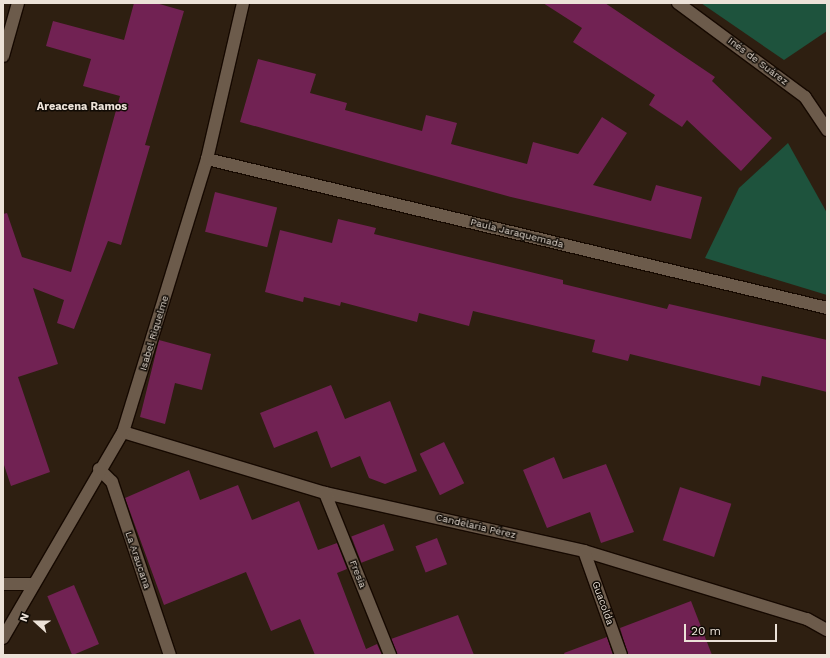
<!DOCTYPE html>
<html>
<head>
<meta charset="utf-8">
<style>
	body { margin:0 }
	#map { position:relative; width:830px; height:658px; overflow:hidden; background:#2e1f11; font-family:"Work Sans",sans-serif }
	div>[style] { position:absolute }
	.green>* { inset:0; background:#1e533d }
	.building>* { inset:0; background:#712253; transform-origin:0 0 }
	.roads { filter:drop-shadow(1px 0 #160900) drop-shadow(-1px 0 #160900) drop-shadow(0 1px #160900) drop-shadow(0 -1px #160900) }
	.minor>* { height:12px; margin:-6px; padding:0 6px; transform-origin:6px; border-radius:6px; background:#6c5b4b }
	span { translate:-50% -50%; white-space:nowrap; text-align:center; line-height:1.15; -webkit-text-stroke:3px #110b05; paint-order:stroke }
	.street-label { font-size:10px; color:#ece2d8 }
	.neighbourhood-label { font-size:11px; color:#ece2d8; font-weight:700 }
	.frame { position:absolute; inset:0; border:4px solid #ece2d8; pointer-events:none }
	.north { position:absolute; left:16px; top:602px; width:40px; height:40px; -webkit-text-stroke:3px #110b05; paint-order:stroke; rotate:291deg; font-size:11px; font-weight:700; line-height:16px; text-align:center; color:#ece2d8 }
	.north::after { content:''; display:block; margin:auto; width:14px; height:18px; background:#ece2d8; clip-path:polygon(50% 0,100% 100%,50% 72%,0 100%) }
	.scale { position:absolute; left:684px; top:624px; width:93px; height:18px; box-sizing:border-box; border:2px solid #ece2d8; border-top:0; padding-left:5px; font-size:12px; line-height:14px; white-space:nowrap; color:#ece2d8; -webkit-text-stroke:3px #110b05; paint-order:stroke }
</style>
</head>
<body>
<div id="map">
	<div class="green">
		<div style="clip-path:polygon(701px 3px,827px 3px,827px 31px,784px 60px)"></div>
		<div style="clip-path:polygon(788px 143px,827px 213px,827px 295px,705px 258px,739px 188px)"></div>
	</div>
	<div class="building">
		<div style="clip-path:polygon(134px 3px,156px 3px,184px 11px,145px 145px,150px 146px,121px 245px,108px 241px,74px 329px,57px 323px,64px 300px,33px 288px,58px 364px,18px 377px,50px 472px,11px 486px,3px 462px,3px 214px,7px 213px,22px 257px,71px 272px,120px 96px,83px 86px,91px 59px,46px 46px,53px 21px,124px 40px)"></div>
		<div style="clip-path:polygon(543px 3px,605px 3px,715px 77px,712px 81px,772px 138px,741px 171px,687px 120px,682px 127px,649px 105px,655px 95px,573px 42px,582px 28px)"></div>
		<div style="clip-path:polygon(258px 59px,316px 74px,310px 93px,347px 103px,345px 110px,422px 131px,426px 115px,457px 123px,451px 144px,527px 164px,533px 142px,578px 154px,602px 117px,627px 133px,593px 185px,651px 201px,656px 185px,702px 197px,691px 239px,511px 197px,240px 122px)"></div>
		<div style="left:215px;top:192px;width:64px;height:41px;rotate:14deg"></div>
		<div style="clip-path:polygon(338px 219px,376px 228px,374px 234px,563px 280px,563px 284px,667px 309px,669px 304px,827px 340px,827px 392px,762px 376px,760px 386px,630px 354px,628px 361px,592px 352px,595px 340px,473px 311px,469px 326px,419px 313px,417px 322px,341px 302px,340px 306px,304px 297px,303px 302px,265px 292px,280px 230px,332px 243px)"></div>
		<div style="clip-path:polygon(159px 340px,211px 354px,202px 390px,175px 383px,165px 424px,140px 417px)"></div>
		<div style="clip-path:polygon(331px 385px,345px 419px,390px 401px,417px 471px,385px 484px,369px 478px,360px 456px,331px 468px,317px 431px,274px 448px,260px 413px)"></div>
		<div style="left:444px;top:442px;width:46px;height:27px;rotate:64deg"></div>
		<div style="clip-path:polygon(554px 457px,563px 479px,606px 464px,634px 532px,601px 543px,590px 512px,547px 528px,523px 470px)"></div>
		<div style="clip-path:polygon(189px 470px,200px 500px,238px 485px,252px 520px,299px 501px,318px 550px,337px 543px,347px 569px,337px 573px,366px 649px,377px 644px,382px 655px,315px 655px,300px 619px,271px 631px,246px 572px,164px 605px,125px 498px)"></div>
		<div style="left:680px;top:487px;width:54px;height:56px;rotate:18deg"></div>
		<div style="left:384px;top:524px;width:28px;height:35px;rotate:69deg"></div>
		<div style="left:437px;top:538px;width:28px;height:23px;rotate:69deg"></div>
		<div style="left:74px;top:585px;width:64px;height:29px;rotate:67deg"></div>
		<div style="clip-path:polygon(691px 601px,712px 655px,628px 655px,620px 628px)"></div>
		<div style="clip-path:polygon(458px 615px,474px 655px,397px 655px,391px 639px)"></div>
		<div style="clip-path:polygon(607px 637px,613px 655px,565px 655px,564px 653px)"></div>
	</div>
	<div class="roads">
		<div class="minor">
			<div style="left:678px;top:3px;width:158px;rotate:36.5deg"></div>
			<div style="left:805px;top:97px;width:40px;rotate:56deg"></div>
			<div style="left:3px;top:56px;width:55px;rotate:-74.2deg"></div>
			<div style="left:207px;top:159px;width:638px;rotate:13.51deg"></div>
			<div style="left:123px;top:432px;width:211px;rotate:16.8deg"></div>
			<div style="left:325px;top:493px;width:265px;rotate:12.6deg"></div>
			<div style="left:584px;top:551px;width:233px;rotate:17deg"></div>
			<div style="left:807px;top:619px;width:23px;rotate:29deg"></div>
			<div style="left:99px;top:469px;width:18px;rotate:45deg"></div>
			<div style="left:112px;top:482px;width:182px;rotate:71.5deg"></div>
			<div style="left:325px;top:493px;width:175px;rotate:68.1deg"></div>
			<div style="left:584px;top:551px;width:110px;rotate:70.4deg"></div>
			<div style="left:3px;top:584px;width:28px"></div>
			<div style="left:3px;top:638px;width:238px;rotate:-59.8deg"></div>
			<div style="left:123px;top:432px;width:286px;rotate:-72.9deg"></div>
			<div style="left:207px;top:159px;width:160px;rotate:-77deg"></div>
		</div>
	</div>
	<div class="street-label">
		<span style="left:758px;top:61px;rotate:37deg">Inés de Suárez</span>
		<span style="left:517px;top:233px;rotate:14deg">Paula Jaraquemada</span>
		<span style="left:154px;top:333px;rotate:-73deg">Isabel Riquelme</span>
		<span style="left:476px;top:526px;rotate:13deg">Candelaria Pérez</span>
		<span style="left:138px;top:560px;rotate:71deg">La Araucana</span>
		<span style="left:358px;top:574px;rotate:68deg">Fresia</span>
		<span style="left:603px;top:603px;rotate:70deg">Guacolda</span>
	</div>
	<div class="neighbourhood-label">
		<span style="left:82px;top:107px">Areacena Ramos</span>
	</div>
	<div class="frame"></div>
	<div class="north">N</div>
	<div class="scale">20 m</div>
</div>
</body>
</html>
